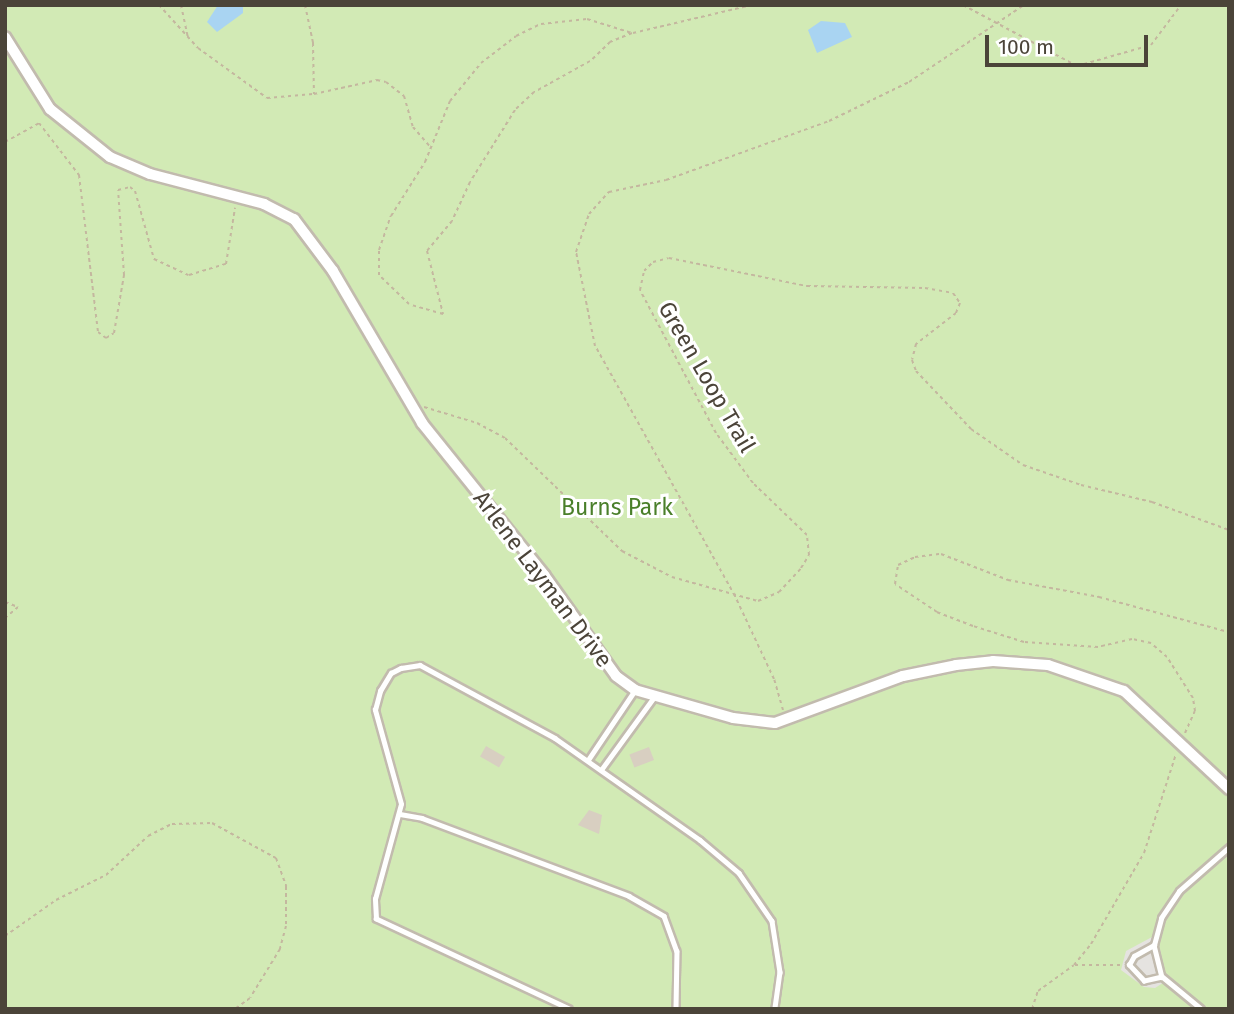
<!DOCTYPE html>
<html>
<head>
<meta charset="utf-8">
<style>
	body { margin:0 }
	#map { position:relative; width:1234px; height:1014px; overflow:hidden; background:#f6f3ec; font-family:"Fira Sans",sans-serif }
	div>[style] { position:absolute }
	.green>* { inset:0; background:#d2eab5; transform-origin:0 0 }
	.parking>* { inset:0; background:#e5e3e0 }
	.water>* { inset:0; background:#a9d4f2 }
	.building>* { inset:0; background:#d8cfc1; transform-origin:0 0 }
	.path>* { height:2px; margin-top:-1px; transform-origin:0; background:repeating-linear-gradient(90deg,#c4b79f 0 3.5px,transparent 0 7px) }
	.roads { filter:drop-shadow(2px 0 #c2bbae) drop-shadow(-2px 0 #c2bbae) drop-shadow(0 2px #c2bbae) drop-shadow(0 -2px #c2bbae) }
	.service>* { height:4.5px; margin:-2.25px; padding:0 2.25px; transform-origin:2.25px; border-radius:2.25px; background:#fff }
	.tertiary>* { height:10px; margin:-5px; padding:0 5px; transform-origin:5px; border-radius:5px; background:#fff }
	span { translate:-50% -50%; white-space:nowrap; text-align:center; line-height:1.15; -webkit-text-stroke:6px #fff; paint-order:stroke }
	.street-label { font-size:23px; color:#4b4439 }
	.park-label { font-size:23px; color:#4a7f2a }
	.frame { position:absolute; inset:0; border:7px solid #4b4439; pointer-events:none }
	.scale { position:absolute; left:985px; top:35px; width:163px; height:32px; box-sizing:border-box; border:4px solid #4b4439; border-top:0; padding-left:9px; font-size:21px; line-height:24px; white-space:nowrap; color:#4b4439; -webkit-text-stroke:5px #fff; paint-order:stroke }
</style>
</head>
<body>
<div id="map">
	<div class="green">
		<div style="left:5px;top:5px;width:1224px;height:1004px"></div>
	</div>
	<div class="parking">
		<div style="clip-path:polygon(1152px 937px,1158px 939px,1166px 981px,1155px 988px,1144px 987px,1121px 970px,1126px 951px)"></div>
	</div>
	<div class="water">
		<div style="clip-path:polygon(218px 5px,243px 5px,243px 13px,217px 32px,207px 22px)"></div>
		<div style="clip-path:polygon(821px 21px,845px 23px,852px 37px,817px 53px,808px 30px)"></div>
	</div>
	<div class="building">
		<div style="left:486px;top:746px;width:22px;height:12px;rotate:30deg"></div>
		<div style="left:649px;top:747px;width:14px;height:21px;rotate:69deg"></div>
		<div style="clip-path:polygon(589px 810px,602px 815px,599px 834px,578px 825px)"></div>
	</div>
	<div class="path">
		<div style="left:159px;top:5px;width:58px;rotate:47.8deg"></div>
		<div style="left:198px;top:48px;width:85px;rotate:35.9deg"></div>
		<div style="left:267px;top:98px;width:46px;rotate:-5deg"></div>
		<div style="left:181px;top:5px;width:34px;rotate:78deg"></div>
		<div style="left:305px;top:5px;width:39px;rotate:78deg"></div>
		<div style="left:313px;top:43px;width:51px;rotate:88.9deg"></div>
		<div style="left:314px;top:94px;width:65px;rotate:-12.5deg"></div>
		<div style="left:377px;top:80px;width:9px;rotate:13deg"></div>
		<div style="left:386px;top:82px;width:23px;rotate:38deg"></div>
		<div style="left:404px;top:96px;width:32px;rotate:74deg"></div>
		<div style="left:413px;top:127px;width:28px;rotate:49deg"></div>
		<div style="left:963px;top:5px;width:129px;rotate:28.2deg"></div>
		<div style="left:1077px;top:66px;width:77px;rotate:-15.8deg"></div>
		<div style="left:1151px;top:45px;width:50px;rotate:-53.1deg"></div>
		<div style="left:587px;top:19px;width:47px;rotate:17.3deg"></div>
		<div style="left:632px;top:33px;width:24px;rotate:158deg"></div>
		<div style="left:610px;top:42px;width:28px;rotate:136deg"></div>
		<div style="left:590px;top:61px;width:64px;rotate:151deg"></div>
		<div style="left:534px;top:92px;width:26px;rotate:137deg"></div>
		<div style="left:515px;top:110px;width:85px;rotate:122deg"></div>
		<div style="left:470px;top:182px;width:43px;rotate:114.8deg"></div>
		<div style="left:452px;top:221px;width:39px;rotate:130deg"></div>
		<div style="left:427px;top:251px;width:65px;rotate:75.7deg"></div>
		<div style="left:443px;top:314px;width:35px;rotate:-164deg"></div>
		<div style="left:409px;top:304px;width:42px;rotate:-136deg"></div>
		<div style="left:379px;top:275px;width:25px;rotate:-90deg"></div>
		<div style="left:379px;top:250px;width:36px;rotate:-71deg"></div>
		<div style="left:391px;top:216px;width:64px;rotate:-57.8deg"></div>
		<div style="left:425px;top:162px;width:66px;rotate:-67.7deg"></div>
		<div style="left:450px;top:101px;width:49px;rotate:-50.8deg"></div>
		<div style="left:481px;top:63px;width:44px;rotate:-37.6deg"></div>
		<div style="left:516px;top:36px;width:28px;rotate:-26deg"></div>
		<div style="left:541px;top:24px;width:46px;rotate:-6.2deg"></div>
		<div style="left:633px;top:33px;width:121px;rotate:-13.3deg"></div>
		<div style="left:5px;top:142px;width:39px;rotate:-29deg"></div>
		<div style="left:39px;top:123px;width:66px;rotate:52.4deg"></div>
		<div style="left:79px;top:175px;width:158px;rotate:83.1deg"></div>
		<div style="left:98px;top:332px;width:10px;rotate:37deg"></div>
		<div style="left:106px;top:338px;width:9px;rotate:-32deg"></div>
		<div style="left:114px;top:333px;width:59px;rotate:-80.2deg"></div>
		<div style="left:124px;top:275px;width:85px;rotate:-94deg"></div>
		<div style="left:118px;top:190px;width:12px;rotate:-14deg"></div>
		<div style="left:130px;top:187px;width:6px;rotate:39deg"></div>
		<div style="left:135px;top:191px;width:71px;rotate:74.4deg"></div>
		<div style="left:154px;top:259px;width:38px;rotate:25deg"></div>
		<div style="left:189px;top:275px;width:39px;rotate:-17deg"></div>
		<div style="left:226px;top:264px;width:57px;rotate:-80.9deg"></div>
		<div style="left:424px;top:407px;width:55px;rotate:16.8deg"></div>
		<div style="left:477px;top:423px;width:32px;rotate:28deg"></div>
		<div style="left:505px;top:438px;width:163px;rotate:44deg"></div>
		<div style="left:622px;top:551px;width:56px;rotate:27.5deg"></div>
		<div style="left:672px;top:577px;width:89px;rotate:15.6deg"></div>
		<div style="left:758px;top:601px;width:23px;rotate:-23deg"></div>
		<div style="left:779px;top:592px;width:33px;rotate:-47deg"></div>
		<div style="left:801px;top:568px;width:15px;rotate:-58deg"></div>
		<div style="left:809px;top:555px;width:20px;rotate:-96deg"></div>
		<div style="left:807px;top:535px;width:75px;rotate:-136.1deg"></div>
		<div style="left:753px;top:483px;width:62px;rotate:-126.5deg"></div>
		<div style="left:716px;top:433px;width:162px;rotate:-118deg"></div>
		<div style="left:640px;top:290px;width:19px;rotate:-78deg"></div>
		<div style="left:644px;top:271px;width:13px;rotate:-45deg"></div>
		<div style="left:653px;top:262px;width:16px;rotate:-14deg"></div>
		<div style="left:669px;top:258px;width:141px;rotate:11.5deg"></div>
		<div style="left:807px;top:286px;width:118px;rotate:1deg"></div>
		<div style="left:925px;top:288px;width:28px;rotate:10deg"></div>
		<div style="left:953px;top:293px;width:12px;rotate:55deg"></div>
		<div style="left:960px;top:303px;width:11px;rotate:112deg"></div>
		<div style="left:956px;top:313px;width:51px;rotate:142.2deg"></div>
		<div style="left:916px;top:344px;width:16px;rotate:104deg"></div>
		<div style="left:912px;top:360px;width:12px;rotate:70deg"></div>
		<div style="left:916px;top:371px;width:80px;rotate:46.5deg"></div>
		<div style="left:971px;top:429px;width:63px;rotate:34.7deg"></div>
		<div style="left:1023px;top:465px;width:61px;rotate:19deg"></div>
		<div style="left:1081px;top:485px;width:73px;rotate:13.5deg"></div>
		<div style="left:1152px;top:502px;width:82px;rotate:20deg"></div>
		<div style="left:5px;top:602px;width:14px;rotate:21deg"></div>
		<div style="left:18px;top:607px;width:17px;rotate:140deg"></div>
		<div style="left:783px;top:710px;width:32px;rotate:-106deg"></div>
		<div style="left:774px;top:679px;width:92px;rotate:-115.2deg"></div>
		<div style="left:735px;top:596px;width:287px;rotate:-119.2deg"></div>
		<div style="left:595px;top:346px;width:96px;rotate:-101.4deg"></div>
		<div style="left:576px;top:252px;width:40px;rotate:-71.1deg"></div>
		<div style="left:589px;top:214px;width:30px;rotate:-48deg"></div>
		<div style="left:609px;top:192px;width:58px;rotate:-11.9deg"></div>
		<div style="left:666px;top:180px;width:173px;rotate:-19.9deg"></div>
		<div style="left:829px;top:121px;width:89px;rotate:-26deg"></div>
		<div style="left:909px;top:82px;width:138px;rotate:-33.8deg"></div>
		<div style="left:1185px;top:733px;width:24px;rotate:-66deg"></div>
		<div style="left:1195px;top:711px;width:13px;rotate:-99deg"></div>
		<div style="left:1193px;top:698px;width:49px;rotate:-122.4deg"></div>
		<div style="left:1167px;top:657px;width:21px;rotate:-139deg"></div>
		<div style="left:1151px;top:643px;width:19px;rotate:-168deg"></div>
		<div style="left:1132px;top:639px;width:35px;rotate:167deg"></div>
		<div style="left:1098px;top:647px;width:74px;rotate:-176.1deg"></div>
		<div style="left:1024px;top:642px;width:53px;rotate:-162.6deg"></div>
		<div style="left:973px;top:626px;width:39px;rotate:-159deg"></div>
		<div style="left:937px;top:612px;width:50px;rotate:-146.3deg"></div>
		<div style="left:895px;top:584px;width:19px;rotate:-81deg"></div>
		<div style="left:898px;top:565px;width:19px;rotate:-25deg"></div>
		<div style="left:915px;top:557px;width:26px;rotate:-7deg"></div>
		<div style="left:941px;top:554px;width:72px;rotate:21.2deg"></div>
		<div style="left:1008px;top:580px;width:93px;rotate:10.6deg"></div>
		<div style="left:1099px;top:597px;width:135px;rotate:15.1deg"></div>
		<div style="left:5px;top:936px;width:62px;rotate:-35.2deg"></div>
		<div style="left:56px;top:900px;width:56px;rotate:-26.6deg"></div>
		<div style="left:106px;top:875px;width:57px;rotate:-42.9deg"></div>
		<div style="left:148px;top:836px;width:27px;rotate:-27deg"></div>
		<div style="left:172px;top:824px;width:40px;rotate:-1.4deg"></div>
		<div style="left:212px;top:823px;width:73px;rotate:28.7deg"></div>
		<div style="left:276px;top:858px;width:30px;rotate:70deg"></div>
		<div style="left:286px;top:886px;width:40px;rotate:90deg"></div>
		<div style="left:286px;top:926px;width:24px;rotate:105deg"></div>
		<div style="left:280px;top:949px;width:57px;rotate:121.5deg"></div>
		<div style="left:250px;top:998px;width:19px;rotate:144deg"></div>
		<div style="left:1075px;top:965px;width:47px"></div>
		<div style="left:1032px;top:1009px;width:19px;rotate:-72deg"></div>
		<div style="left:1038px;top:991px;width:44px;rotate:-35.8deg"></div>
		<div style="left:1074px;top:965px;width:27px;rotate:-51deg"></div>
		<div style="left:1091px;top:944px;width:105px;rotate:-59.8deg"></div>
		<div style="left:1144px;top:853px;width:104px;rotate:-72.1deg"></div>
	</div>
	<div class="roads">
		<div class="service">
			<div style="left:588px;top:760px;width:84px;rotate:-56.1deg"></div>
			<div style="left:601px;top:770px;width:90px;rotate:-54deg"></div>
			<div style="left:400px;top:814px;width:22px;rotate:10deg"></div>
			<div style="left:422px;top:818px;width:221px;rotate:20.6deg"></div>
			<div style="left:629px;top:896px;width:40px;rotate:29.7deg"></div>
			<div style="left:664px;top:916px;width:37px;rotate:70deg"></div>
			<div style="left:677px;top:951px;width:58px;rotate:91deg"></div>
			<div style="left:1154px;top:945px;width:33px;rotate:76deg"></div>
			<div style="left:569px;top:1009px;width:213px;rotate:-155deg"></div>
			<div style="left:376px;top:919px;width:20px;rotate:-93deg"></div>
			<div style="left:375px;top:899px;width:98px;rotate:-74.7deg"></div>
			<div style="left:401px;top:804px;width:98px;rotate:-105.5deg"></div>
			<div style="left:375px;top:710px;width:20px;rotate:-75deg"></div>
			<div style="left:380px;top:691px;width:21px;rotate:-59deg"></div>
			<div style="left:391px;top:673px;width:11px;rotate:-27deg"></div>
			<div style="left:401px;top:668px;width:19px;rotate:-9deg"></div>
			<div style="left:420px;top:665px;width:153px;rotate:28.4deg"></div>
			<div style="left:555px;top:738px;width:177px;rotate:35.1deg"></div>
			<div style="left:700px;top:840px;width:51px;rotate:40.2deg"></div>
			<div style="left:739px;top:873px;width:58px;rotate:55.5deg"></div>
			<div style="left:772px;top:921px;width:52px;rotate:81.1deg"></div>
			<div style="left:780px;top:972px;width:37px;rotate:98deg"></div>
			<div style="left:1201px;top:1009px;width:50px;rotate:-140.6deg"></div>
			<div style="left:1162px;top:977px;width:18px;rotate:167deg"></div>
			<div style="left:1144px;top:981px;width:22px;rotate:-133deg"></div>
			<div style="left:1129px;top:965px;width:10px;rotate:-61deg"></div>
			<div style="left:1134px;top:956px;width:23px;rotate:-29deg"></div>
			<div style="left:1154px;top:945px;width:28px;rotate:-75deg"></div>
			<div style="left:1161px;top:918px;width:32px;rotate:-56deg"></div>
			<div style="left:1179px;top:891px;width:67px;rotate:-41.3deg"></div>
		</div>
		<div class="tertiary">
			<div style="left:5px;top:37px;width:85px;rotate:58deg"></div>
			<div style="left:50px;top:109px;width:77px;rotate:38.7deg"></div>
			<div style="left:110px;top:157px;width:43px;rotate:23deg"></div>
			<div style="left:150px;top:174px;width:118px;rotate:14.7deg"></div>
			<div style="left:264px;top:204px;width:34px;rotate:27deg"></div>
			<div style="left:294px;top:219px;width:65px;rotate:53.1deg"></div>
			<div style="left:333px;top:271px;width:176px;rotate:59.6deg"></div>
			<div style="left:422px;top:423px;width:195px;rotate:51.2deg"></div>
			<div style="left:544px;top:575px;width:124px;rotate:54.5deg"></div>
			<div style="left:616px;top:676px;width:24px;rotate:36deg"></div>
			<div style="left:635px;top:690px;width:102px;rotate:15.9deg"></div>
			<div style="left:733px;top:718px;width:42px;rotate:6.8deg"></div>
			<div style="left:775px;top:723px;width:136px;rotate:-20.2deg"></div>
			<div style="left:903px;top:676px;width:54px;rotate:-11.7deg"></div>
			<div style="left:956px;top:665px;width:37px;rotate:-6deg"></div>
			<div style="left:993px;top:661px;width:55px;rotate:4.2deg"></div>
			<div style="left:1048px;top:665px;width:80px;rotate:18.9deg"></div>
			<div style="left:1124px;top:691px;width:144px;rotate:43deg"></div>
		</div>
	</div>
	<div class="street-label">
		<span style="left:707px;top:377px;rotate:60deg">Green Loop Trail</span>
		<span style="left:543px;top:579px;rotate:53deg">Arlene Layman Drive</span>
	</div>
	<div class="park-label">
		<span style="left:617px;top:507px">Burns Park</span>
	</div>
	<div class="frame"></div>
	<div class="scale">100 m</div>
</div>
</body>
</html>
